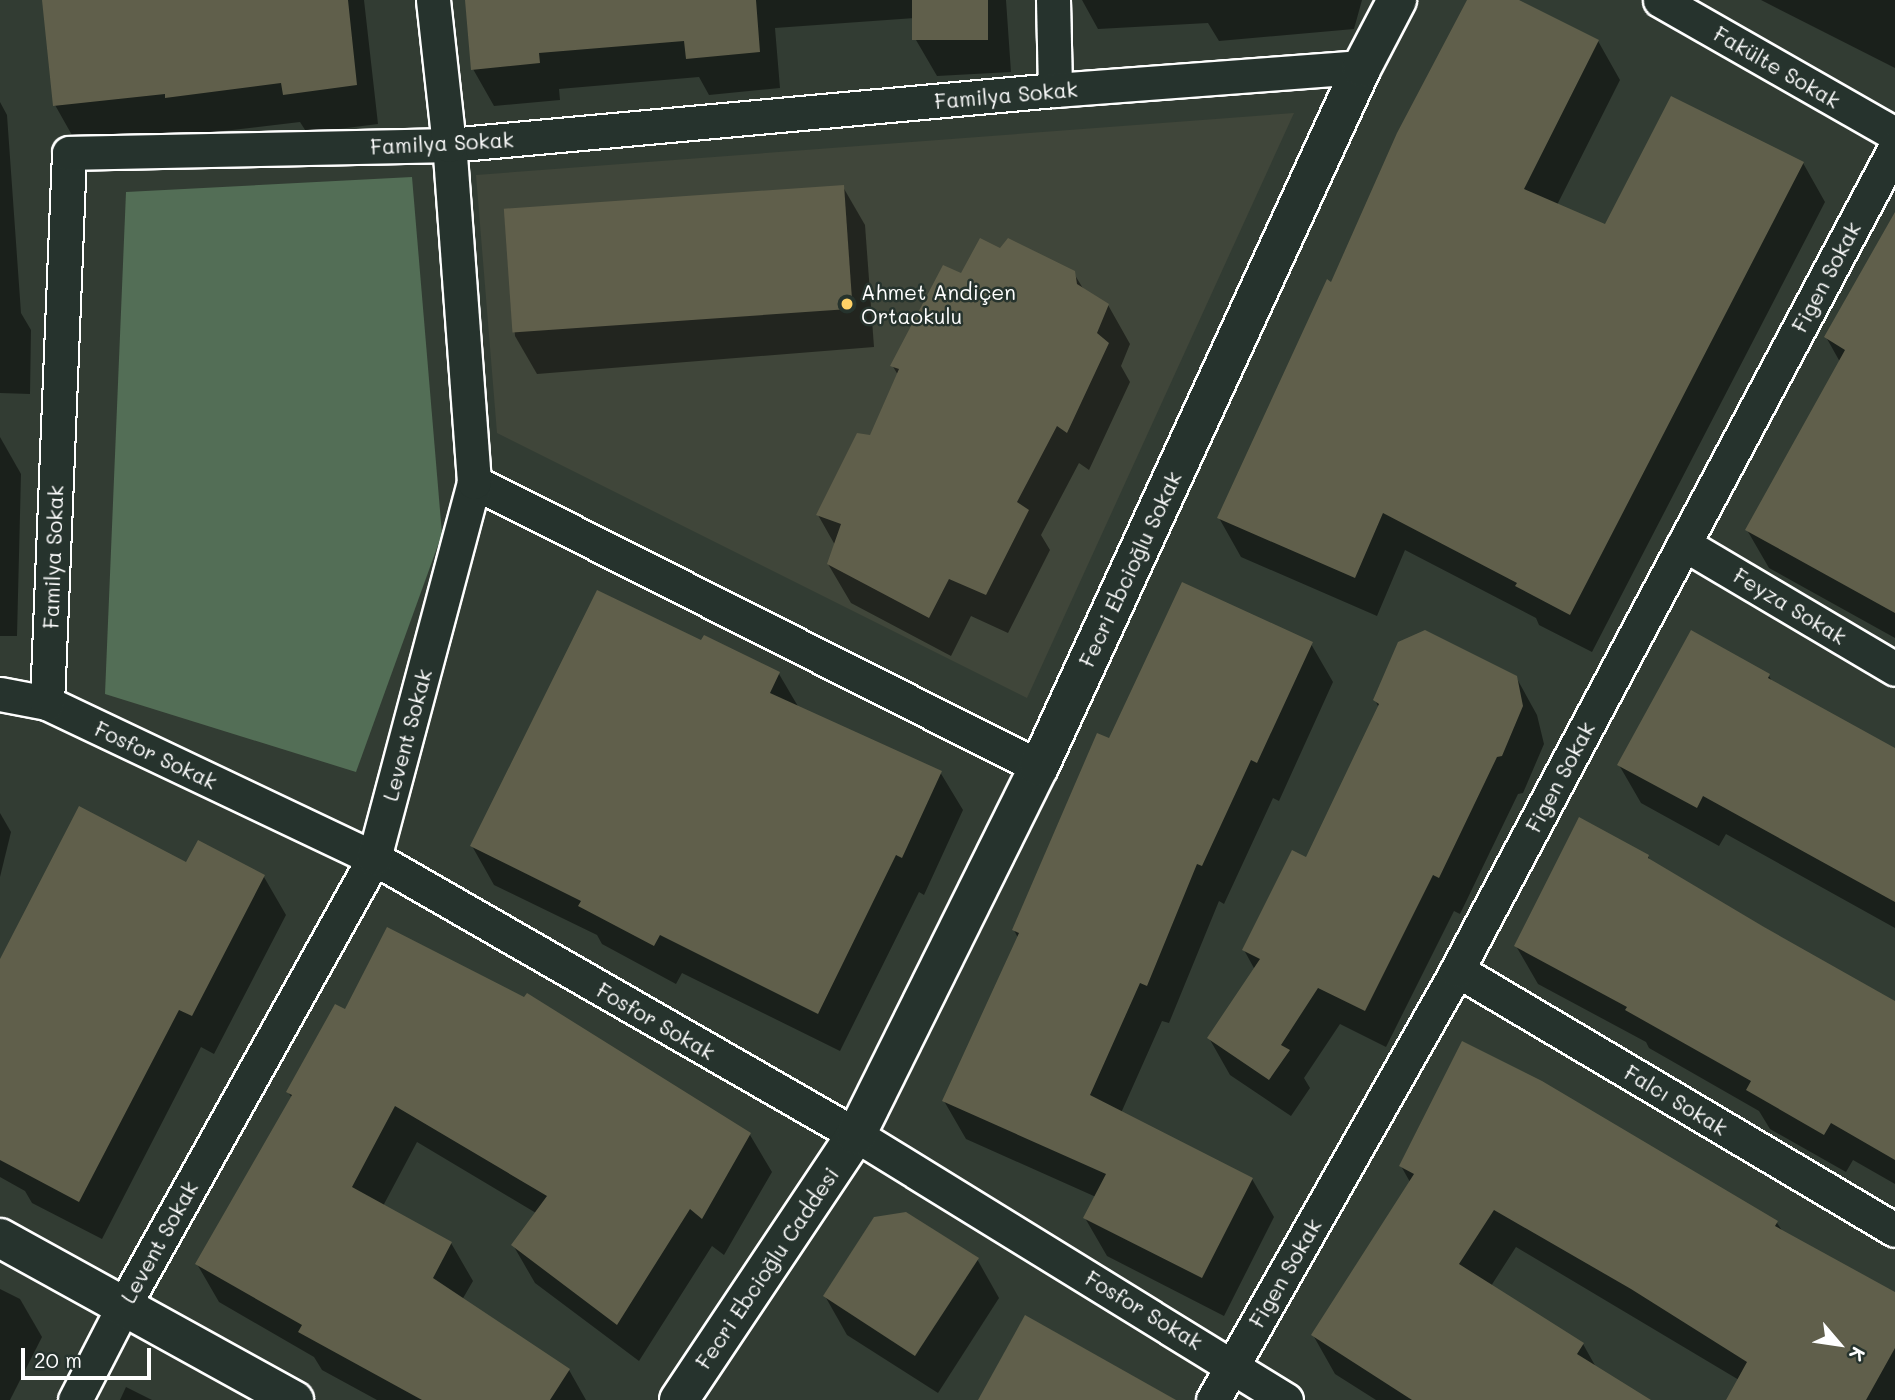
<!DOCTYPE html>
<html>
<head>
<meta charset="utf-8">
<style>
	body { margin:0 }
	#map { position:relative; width:1895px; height:1400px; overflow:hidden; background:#323c33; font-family:Mali,sans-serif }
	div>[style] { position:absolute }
	.built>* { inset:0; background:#40463a }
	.green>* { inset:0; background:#536e56 }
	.shadow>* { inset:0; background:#0007 }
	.building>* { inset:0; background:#605f4b; transform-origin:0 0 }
	.roads { filter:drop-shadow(2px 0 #fff) drop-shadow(-2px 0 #fff) drop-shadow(0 2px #fff) drop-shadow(0 -2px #fff) }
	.minor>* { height:33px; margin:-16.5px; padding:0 16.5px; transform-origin:16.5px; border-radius:16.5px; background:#26332d }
	.tertiary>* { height:38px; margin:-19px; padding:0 19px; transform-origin:19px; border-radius:19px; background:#26332d }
	.dots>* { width:19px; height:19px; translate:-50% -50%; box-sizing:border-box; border:4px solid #26332d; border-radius:50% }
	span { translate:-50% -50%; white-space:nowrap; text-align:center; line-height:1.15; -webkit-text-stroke:5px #26332d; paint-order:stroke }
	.street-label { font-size:21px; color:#fff }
	.poi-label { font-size:21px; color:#fff }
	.left { translate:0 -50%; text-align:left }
	.north { position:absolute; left:1804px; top:1309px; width:70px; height:70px; -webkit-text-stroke:5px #26332d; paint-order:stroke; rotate:119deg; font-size:19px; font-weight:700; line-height:28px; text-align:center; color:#fff }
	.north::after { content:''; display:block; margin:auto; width:24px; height:32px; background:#fff; clip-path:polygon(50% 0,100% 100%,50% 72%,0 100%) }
	.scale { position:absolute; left:21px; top:1348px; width:130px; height:32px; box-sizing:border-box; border:4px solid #fff; border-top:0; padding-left:9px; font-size:21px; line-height:24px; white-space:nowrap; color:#fff; -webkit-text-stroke:5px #26332d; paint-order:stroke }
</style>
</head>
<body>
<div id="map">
	<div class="built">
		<div style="clip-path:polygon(1294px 113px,1027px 698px,497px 433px,476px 175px)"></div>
	</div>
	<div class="green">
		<div style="clip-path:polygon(412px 177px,442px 534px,356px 772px,105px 694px,126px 192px)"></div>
	</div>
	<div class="shadow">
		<div style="clip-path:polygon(44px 0,364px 0,378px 124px,307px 133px,300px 122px,189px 135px,187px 132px,77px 144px,55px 105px)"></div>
		<div style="clip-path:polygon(466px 0,1006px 0,1011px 72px,937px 76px,916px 40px,915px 18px,775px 28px,780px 88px,709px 95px,699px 77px,559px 89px,560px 100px,494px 106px,473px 69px)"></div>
		<div style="clip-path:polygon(1082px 0,1362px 0,1354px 29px,1219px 41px,1208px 23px,1098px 29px)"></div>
		<div style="clip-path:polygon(1469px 0,1515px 0,1598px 41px,1620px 80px,1557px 205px,1605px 226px,1803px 163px,1825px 202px,1592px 652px,1539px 625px,1536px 618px,1405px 550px,1377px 616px,1241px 557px,1219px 518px)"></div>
		<div style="clip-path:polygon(1761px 0,1895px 0,1895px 68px)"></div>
		<div style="clip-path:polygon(0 102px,7px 115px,21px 313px,31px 330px,30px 394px,0 393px)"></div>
		<div style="clip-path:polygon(843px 187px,865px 225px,874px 347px,537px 374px,515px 336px,506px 214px)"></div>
		<div style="clip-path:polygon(1895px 218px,1895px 638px,1769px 568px,1747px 530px,1840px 362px,1826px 337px)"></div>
		<div style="clip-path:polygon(1001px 250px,1073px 272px,1084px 290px,1108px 305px,1130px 344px,1121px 366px,1130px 382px,1089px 470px,1079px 463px,1041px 535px,1050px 550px,1008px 633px,971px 616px,951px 656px,851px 603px,828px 564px,835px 545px,818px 515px,871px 437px,898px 375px,892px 365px,962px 276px)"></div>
		<div style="clip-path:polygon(0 437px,21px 474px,17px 636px,0 636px)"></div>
		<div style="clip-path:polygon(702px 642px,779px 674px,799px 708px,940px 772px,963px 810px,924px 895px,919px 892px,840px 1051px,682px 973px,676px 984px,602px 944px,597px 935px,494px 885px,472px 846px)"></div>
		<div style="clip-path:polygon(1311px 644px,1333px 682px,1279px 801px,1273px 798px,1224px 904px,1219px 901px,1169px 1023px,1162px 1021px,1121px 1113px,1252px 1179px,1274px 1217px,1224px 1316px,1107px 1256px,1085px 1218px,1096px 1197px,966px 1139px,944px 1101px,1018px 938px,1014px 930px,1110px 741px)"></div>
		<div style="clip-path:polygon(1769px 676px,1773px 683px,1895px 751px,1895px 928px,1726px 834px,1719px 846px,1641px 803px,1619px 765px)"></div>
		<div style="clip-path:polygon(1516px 677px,1537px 715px,1544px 744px,1523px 793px,1518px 794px,1460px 914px,1454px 911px,1386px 1047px,1340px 1024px,1304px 1078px,1310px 1088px,1291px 1116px,1230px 1075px,1209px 1038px,1255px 970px,1244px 950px,1307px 859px,1379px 708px,1375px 700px)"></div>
		<div style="clip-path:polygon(0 813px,11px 832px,0 877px)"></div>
		<div style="clip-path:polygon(1648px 856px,1651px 862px,1895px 1004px,1895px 1184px,1853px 1160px,1846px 1172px,1770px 1129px,1759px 1111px,1649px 1048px,1646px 1042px,1538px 984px,1516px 946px)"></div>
		<div style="clip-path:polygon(187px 864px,264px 877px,286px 915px,214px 1054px,201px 1047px,102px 1239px,32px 1203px,25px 1191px,0 1177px,0 963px)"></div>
		<div style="clip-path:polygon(346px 1012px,750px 1135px,772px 1172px,724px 1255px,712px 1246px,639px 1361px,535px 1283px,513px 1245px,536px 1213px,417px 1142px,383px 1206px,451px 1243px,473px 1281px,462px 1300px,569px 1370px,586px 1400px,377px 1400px,322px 1370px,314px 1357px,219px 1302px,197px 1264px,292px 1098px,288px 1092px)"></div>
		<div style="clip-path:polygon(1541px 1083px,1777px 1223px,1783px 1232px,1895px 1294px,1895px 1400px,1744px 1400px,1739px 1380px,1516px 1247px,1491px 1286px,1583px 1344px,1597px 1369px,1648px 1400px,1376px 1400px,1335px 1374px,1313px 1335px,1410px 1182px,1401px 1166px)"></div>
		<div style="clip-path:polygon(977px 1259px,999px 1298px,938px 1393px,847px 1335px,825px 1296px)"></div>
		<div style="clip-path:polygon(0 1289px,20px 1299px,42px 1337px,10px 1400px,0 1400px)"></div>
		<div style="clip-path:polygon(126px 1387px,152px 1400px,120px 1400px)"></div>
	</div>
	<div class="building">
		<div style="clip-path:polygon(42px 0,348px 0,357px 85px,283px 95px,281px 83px,165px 98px,165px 94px,53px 106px)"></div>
		<div style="clip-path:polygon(465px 0,756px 0,760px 52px,686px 59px,684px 41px,539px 53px,540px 63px,471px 70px)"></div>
		<div style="left:912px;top:0;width:76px;height:40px"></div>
		<div style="clip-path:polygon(1467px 0,1519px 0,1599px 40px,1524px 189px,1605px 224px,1671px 96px,1804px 162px,1570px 615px,1515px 586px,1517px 583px,1383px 513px,1355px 578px,1217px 518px,1327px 279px,1331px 282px,1397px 133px)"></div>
		<div style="left:844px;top:185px;width:124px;height:341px;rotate:86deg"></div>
		<div style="clip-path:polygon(1895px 212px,1895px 613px,1745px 530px,1845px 350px,1824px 337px)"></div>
		<div style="clip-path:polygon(980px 238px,1000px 248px,1008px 238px,1075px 271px,1077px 284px,1109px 304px,1097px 333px,1109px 343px,1067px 433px,1057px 426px,1017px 502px,1029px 510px,986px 595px,949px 579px,929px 618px,827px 564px,841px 524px,816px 515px,857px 433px,870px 435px,899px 369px,890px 366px,943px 265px,961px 273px)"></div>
		<div style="clip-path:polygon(1182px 582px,1313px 642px,1257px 763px,1251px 760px,1202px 866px,1197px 864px,1147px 986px,1140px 983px,1090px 1095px,1253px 1178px,1202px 1278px,1083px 1218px,1106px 1174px,942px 1101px,1019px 933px,1012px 930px,1097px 733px,1109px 738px)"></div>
		<div style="clip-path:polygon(597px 590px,701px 640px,704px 635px,780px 672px,770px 693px,942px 771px,902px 858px,896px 855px,818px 1014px,660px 935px,654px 946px,578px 906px,581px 901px,470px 846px)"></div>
		<div style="clip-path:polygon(1425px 630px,1517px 676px,1523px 706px,1502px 756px,1497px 757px,1439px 878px,1433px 875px,1365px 1011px,1318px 988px,1281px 1045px,1290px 1050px,1269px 1080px,1207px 1038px,1260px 959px,1242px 950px,1292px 850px,1306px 857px,1379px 704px,1373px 700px,1398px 642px)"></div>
		<div style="clip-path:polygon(1691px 630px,1770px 674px,1768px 678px,1895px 748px,1895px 902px,1703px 796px,1697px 808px,1617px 765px)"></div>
		<div style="clip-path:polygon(79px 806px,186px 862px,198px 840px,265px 875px,192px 1016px,179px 1010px,79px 1202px,0 1160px,0 959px)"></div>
		<div style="clip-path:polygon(1579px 817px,1649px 855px,1648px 858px,1764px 927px,1895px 1001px,1895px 1160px,1831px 1123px,1824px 1135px,1746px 1090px,1751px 1081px,1625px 1010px,1627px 1007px,1514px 946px)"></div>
		<div style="clip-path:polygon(387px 927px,524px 997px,527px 993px,751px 1133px,702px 1219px,690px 1209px,617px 1325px,511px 1245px,547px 1196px,395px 1106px,352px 1187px,452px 1242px,433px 1278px,570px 1369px,550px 1400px,422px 1400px,298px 1332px,302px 1325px,195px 1264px,292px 1095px,286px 1092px,335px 1004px,345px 1009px)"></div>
		<div style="clip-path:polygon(1462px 1041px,1542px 1081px,1778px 1221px,1775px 1226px,1895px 1292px,1895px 1348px,1866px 1400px,1726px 1400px,1747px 1362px,1631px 1289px,1494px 1210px,1459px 1264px,1584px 1343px,1577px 1354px,1651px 1400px,1412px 1400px,1311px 1335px,1414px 1174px,1399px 1166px)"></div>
		<div style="clip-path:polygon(906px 1212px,979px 1258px,915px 1356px,823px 1296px,874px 1217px)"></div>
		<div style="clip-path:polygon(1025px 1315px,1176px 1400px,978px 1400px)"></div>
	</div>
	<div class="roads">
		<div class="minor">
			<div style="left:1053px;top:0;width:90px;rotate:88.7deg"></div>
			<div style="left:1660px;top:0;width:271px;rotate:29.7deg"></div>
			<div style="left:474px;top:482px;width:633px;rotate:26.77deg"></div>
			<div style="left:1684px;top:544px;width:245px;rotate:30.6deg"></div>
			<div style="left:0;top:694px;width:48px;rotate:10.8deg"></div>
			<div style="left:47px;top:703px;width:362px;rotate:25.4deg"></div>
			<div style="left:374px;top:858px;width:556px;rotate:29.89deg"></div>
			<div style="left:856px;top:1135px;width:505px;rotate:31.64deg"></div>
			<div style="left:47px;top:703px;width:550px;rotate:-87.71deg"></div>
			<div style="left:69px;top:153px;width:380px;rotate:-1.2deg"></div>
			<div style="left:449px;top:145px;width:608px;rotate:-5.19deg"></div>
			<div style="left:1055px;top:90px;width:308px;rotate:-4.3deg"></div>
			<div style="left:1457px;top:970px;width:509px;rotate:30.69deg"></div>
			<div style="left:75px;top:1400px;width:107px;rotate:-62.7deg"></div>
			<div style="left:124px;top:1305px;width:512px;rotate:-60.78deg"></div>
			<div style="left:374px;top:858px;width:389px;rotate:-75.1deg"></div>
			<div style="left:474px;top:482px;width:338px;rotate:-94.2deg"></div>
			<div style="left:449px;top:145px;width:146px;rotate:-96.3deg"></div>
			<div style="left:1213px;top:1400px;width:494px;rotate:-60.4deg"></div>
			<div style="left:1457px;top:970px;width:931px;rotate:-61.95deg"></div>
		</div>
		<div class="tertiary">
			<div style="left:0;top:1238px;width:336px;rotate:28.9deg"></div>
			<div style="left:679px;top:1400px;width:319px;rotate:-56.3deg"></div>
			<div style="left:856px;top:1135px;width:411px;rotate:-63.6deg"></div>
			<div style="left:1039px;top:767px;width:771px;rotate:-65.23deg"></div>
			<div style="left:1362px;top:67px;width:76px;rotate:-62.4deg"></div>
		</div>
	</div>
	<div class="dots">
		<div style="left:847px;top:304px;background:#ffd166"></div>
	</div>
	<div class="street-label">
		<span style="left:1777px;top:67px;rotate:30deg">Fakülte Sokak</span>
		<span style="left:1006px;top:95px;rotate:-5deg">Familya Sokak</span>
		<span style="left:442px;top:143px;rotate:-3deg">Familya Sokak</span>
		<span style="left:1826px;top:277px;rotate:-62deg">Figen Sokak</span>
		<span style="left:53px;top:557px;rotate:-88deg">Familya Sokak</span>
		<span style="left:1130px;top:569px;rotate:-65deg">Fecri Ebcioğlu Sokak</span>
		<span style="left:1790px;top:606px;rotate:31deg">Feyza Sokak</span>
		<span style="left:407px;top:735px;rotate:-75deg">Levent Sokak</span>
		<span style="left:156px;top:755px;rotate:25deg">Fosfor Sokak</span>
		<span style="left:1560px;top:777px;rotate:-62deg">Figen Sokak</span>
		<span style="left:656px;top:1021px;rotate:30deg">Fosfor Sokak</span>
		<span style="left:1676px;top:1100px;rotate:31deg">Falcı Sokak</span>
		<span style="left:159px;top:1242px;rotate:-61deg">Levent Sokak</span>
		<span style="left:767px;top:1268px;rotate:-56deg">Fecri Ebcioğlu Caddesi</span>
		<span style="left:1285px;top:1273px;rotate:-60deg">Figen Sokak</span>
		<span style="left:1144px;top:1310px;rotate:31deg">Fosfor Sokak</span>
	</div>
	<div class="poi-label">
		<span class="left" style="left:861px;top:304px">Ahmet Andiçen<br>Ortaokulu</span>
	</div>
	<div class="north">K</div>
	<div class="scale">20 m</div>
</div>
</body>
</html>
